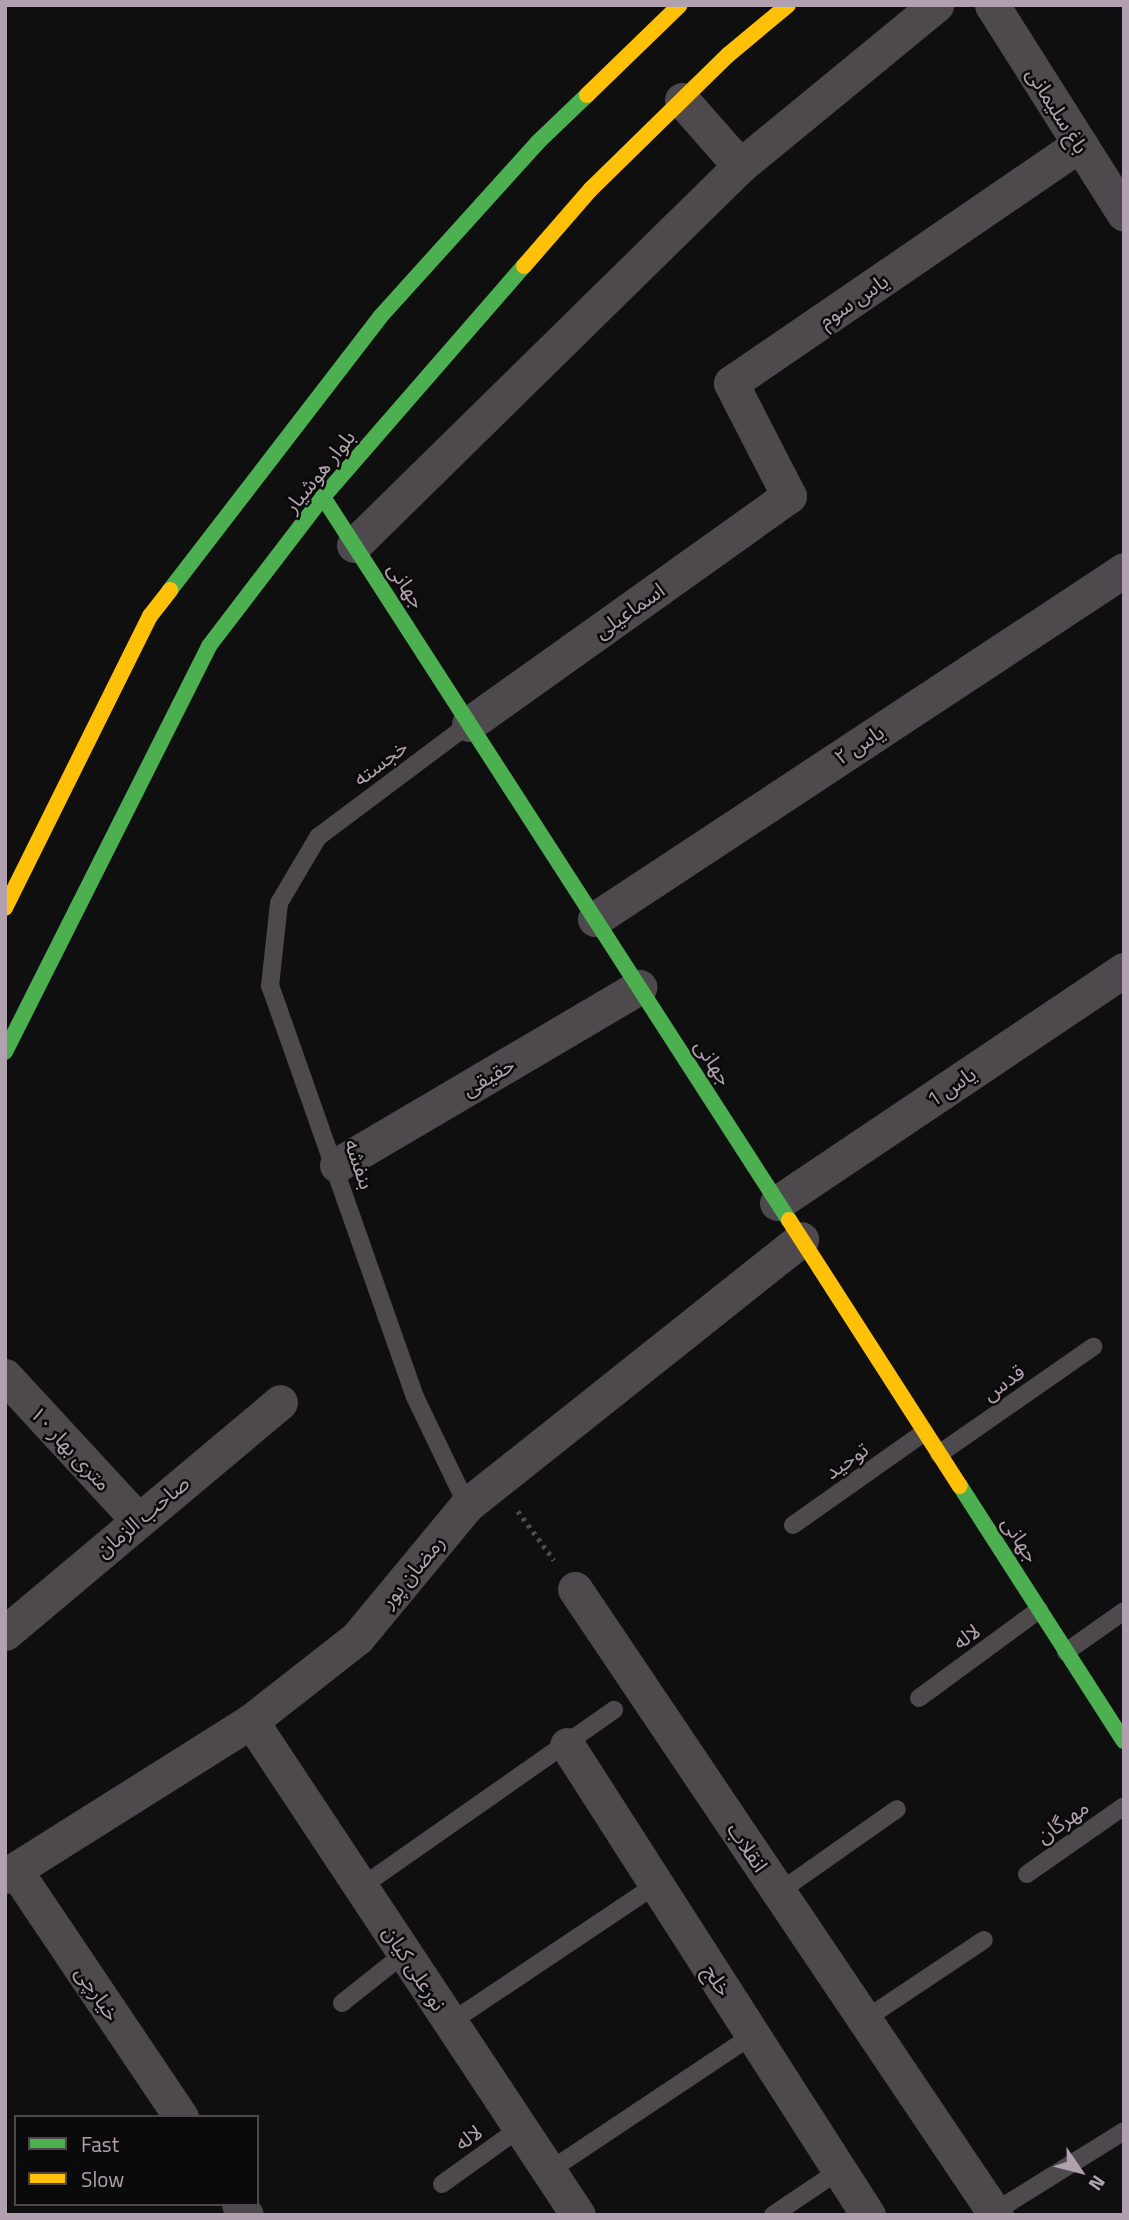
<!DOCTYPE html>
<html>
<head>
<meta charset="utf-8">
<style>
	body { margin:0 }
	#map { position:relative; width:1129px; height:2220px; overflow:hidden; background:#100f10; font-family:"Titillium Web","Noto Sans Arabic",sans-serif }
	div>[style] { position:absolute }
	.path>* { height:4.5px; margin-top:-2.25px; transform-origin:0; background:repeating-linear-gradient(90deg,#4e4a4d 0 3.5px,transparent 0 8.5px) }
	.lane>* { height:18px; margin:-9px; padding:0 9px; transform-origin:9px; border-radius:9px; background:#4d494d }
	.street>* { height:35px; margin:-17.5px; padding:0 17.5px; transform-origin:17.5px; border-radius:17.5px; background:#4d494d }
	.fast>* { height:16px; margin:-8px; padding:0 8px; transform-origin:8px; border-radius:8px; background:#4caf50 }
	.slow>* { height:16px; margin:-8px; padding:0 8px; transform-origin:8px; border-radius:8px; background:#ffc107 }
	span { translate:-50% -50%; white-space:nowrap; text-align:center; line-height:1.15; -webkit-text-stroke:5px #0b0a0b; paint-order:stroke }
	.street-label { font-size:21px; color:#b1a1af }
	.frame { position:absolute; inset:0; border:7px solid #b1a1af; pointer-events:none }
	.legend { position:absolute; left:14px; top:2115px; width:245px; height:91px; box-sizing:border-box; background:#0b0a0b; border:2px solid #4d464d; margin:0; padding:9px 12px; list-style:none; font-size:21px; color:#b1a1af }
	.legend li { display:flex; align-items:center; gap:14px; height:35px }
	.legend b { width:35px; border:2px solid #4d464d }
	.north { position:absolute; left:1045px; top:2136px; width:70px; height:70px; -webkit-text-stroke:5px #0b0a0b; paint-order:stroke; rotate:125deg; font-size:19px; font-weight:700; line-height:28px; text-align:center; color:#b1a1af }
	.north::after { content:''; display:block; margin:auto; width:24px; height:32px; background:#b1a1af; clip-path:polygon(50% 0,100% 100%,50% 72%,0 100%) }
</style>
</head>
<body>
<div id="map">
	<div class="path">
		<div style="left:518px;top:1511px;width:61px;rotate:53.7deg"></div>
	</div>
	<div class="lane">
		<div style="left:939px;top:1454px;width:188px;rotate:-34.8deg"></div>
		<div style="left:467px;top:1505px;width:120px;rotate:-115.7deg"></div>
		<div style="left:415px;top:1397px;width:436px;rotate:-109.4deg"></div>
		<div style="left:270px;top:986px;width:83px;rotate:-83.8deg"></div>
		<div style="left:279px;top:903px;width:77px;rotate:-59.4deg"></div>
		<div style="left:318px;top:837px;width:189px;rotate:-36.8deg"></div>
		<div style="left:793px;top:1525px;width:161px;rotate:-35.2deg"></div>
		<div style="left:1066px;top:1652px;width:71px;rotate:-35.3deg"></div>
		<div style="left:919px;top:1698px;width:149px;rotate:-36.3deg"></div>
		<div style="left:1027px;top:1874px;width:118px;rotate:-35deg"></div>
		<div style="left:361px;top:1887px;width:309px;rotate:-35deg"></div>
		<div style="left:779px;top:1892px;width:144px;rotate:-35.1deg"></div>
		<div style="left:342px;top:2003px;width:80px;rotate:-38.4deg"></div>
		<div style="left:864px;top:2020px;width:144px;rotate:-33.7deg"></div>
		<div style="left:451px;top:2022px;width:248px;rotate:-33.8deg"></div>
		<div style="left:549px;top:2171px;width:245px;rotate:-33.7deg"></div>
		<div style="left:442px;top:2184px;width:96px;rotate:-35.7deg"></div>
		<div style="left:994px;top:2212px;width:153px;rotate:-31.9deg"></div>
		<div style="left:773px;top:2215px;width:81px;rotate:-33.9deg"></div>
	</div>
	<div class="street">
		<div style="left:992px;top:5px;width:247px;rotate:57.7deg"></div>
		<div style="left:682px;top:100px;width:88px;rotate:48.7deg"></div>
		<div style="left:354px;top:545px;width:541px;rotate:-44.48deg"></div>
		<div style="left:740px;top:166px;width:254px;rotate:-39.4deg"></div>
		<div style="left:469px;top:724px;width:393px;rotate:-35.5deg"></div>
		<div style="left:789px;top:496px;width:127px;rotate:-117.2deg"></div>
		<div style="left:731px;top:383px;width:423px;rotate:-34.4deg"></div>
		<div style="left:595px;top:919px;width:634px;rotate:-33.41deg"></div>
		<div style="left:337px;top:1165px;width:351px;rotate:-30.5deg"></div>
		<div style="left:777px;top:1203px;width:418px;rotate:-33.9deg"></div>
		<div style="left:5px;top:1376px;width:195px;rotate:47.3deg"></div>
		<div style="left:575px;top:1589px;width:754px;rotate:56.08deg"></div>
		<div style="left:5px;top:1633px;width:359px;rotate:-40deg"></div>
		<div style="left:251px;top:1721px;width:592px;rotate:56.5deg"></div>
		<div style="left:567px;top:1745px;width:558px;rotate:57.36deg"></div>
		<div style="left:15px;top:1870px;width:298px;rotate:56.1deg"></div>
		<div style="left:5px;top:1876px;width:291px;rotate:-32.2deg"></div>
		<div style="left:251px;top:1721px;width:135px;rotate:-38.1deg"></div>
		<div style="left:357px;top:1638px;width:173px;rotate:-50.4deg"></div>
		<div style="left:467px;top:1505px;width:427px;rotate:-38.5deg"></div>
		<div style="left:239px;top:2204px;width:13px;rotate:58deg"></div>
	</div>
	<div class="fast">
		<div style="left:323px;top:497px;width:860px;rotate:57.2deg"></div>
		<div style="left:170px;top:590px;width:344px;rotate:-52.4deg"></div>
		<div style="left:380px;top:317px;width:236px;rotate:-47.9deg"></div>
		<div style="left:538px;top:142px;width:68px;rotate:-43.8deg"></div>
		<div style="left:5px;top:1052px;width:454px;rotate:-63.3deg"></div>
		<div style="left:209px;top:646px;width:188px;rotate:-52.6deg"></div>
		<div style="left:323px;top:497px;width:306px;rotate:-49deg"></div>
		<div style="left:960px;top:1486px;width:303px;rotate:57.3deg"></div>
	</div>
	<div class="slow">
		<div style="left:587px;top:95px;width:129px;rotate:-44.1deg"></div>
		<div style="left:524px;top:266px;width:102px;rotate:-49deg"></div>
		<div style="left:591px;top:189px;width:192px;rotate:-44.4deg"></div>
		<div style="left:728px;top:55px;width:78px;rotate:-39.8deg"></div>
		<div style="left:5px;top:908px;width:326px;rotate:-63.6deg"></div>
		<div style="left:150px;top:616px;width:33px;rotate:-52deg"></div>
		<div style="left:789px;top:1220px;width:316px;rotate:57.3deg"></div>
	</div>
	<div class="street-label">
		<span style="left:1058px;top:110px;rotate:58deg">باغ سلیمانی</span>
		<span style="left:853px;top:300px;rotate:-34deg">یاس سوم</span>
		<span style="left:319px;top:471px;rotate:-51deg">بلوار هوشیار</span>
		<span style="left:407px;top:585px;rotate:57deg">جهانی</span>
		<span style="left:629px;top:610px;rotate:-35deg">اسماعیلی</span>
		<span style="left:859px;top:744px;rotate:-33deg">یاس ۲</span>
		<span style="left:380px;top:762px;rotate:-37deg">خجسته</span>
		<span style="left:714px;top:1062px;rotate:57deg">جهانی</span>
		<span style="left:488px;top:1076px;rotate:-30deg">حقیقی</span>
		<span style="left:951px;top:1086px;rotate:-34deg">یاس 1</span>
		<span style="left:360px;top:1164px;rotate:71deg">بنفشه</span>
		<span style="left:1003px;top:1382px;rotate:-35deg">قدس</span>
		<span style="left:71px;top:1448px;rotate:47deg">۱۰ متری بهار</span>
		<span style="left:846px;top:1460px;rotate:-35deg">توحید</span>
		<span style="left:142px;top:1516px;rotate:-40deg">صاحب الزمان</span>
		<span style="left:1021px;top:1539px;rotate:57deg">جهانی</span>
		<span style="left:412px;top:1571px;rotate:-50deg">رمضان پور</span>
		<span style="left:966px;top:1636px;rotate:-36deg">لاله</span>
		<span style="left:1062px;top:1821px;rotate:-35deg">مهرگان</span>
		<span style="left:748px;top:1847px;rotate:56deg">انقلاب</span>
		<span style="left:415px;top:1968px;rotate:57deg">نورعلی کیان</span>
		<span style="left:718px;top:1980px;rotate:57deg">خلج</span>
		<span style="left:98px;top:1993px;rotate:56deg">خیارچی</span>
		<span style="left:468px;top:2137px;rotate:-36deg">لاله</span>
	</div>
	<div class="frame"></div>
	<ul class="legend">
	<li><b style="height:9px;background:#4caf50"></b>Fast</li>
	<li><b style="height:9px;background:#ffc107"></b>Slow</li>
	</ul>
	<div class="north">N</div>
</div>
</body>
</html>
